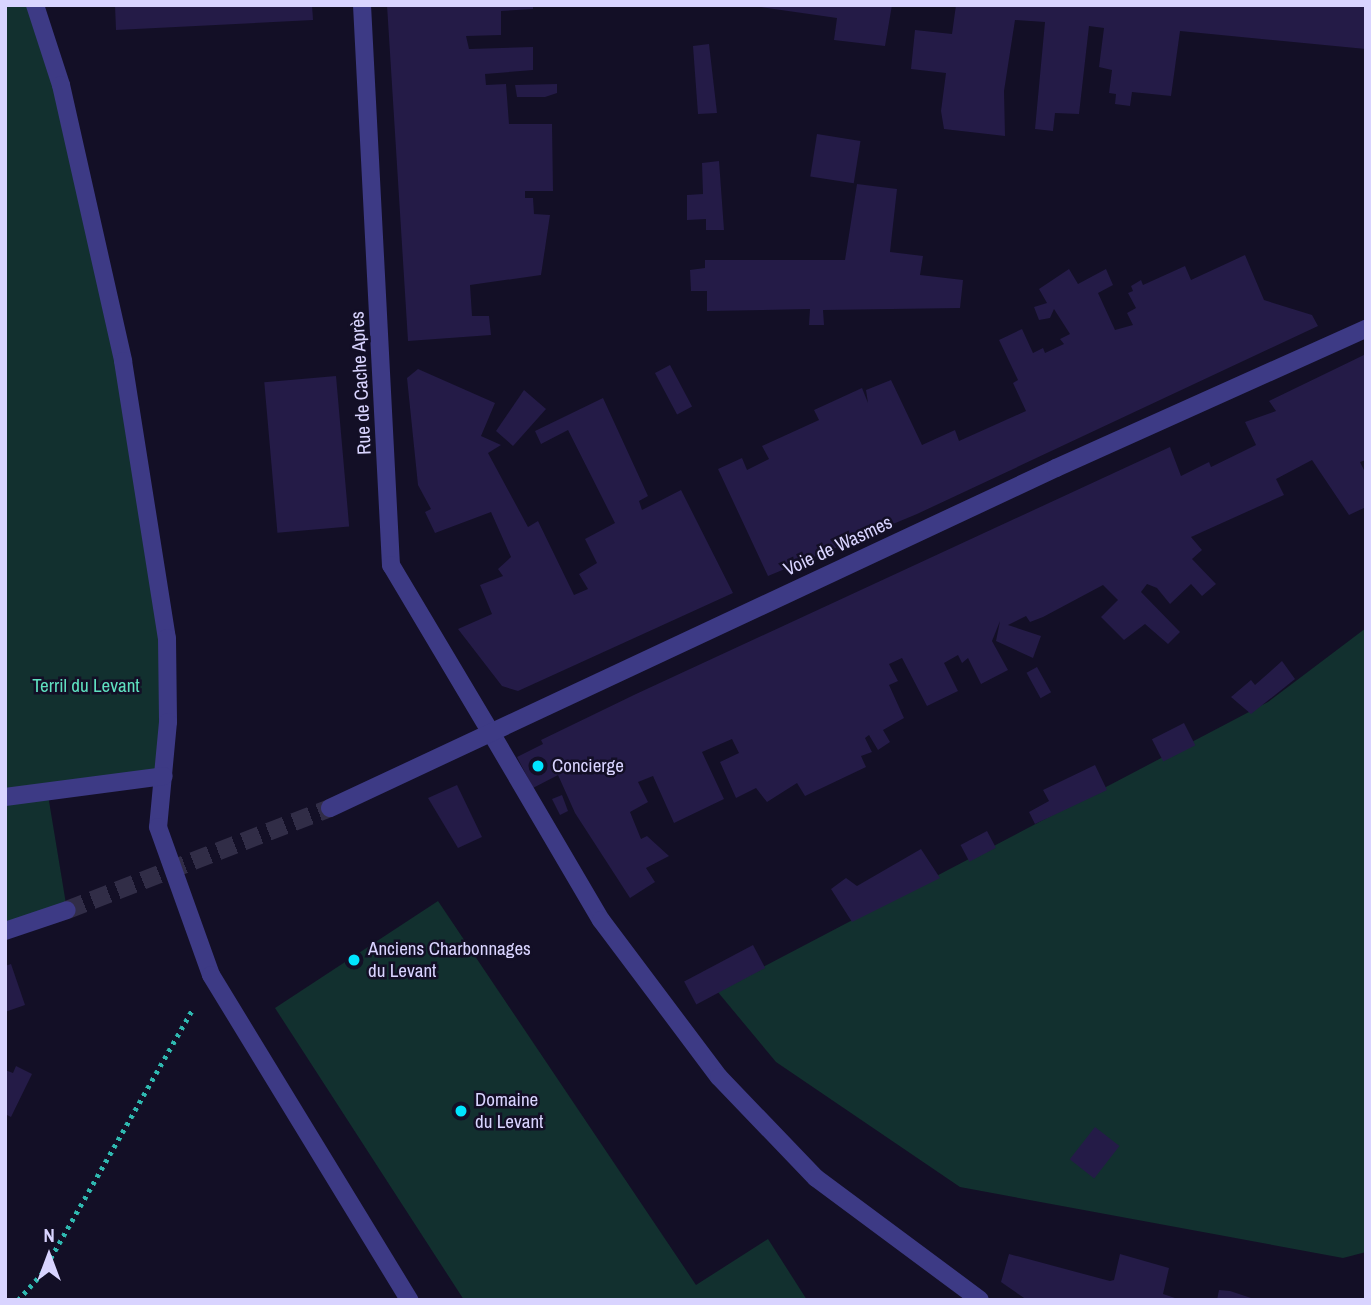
<!DOCTYPE html>
<html>
<head>
<meta charset="utf-8">
<style>
	body { margin:0 }
	#map { position:relative; width:1371px; height:1305px; overflow:hidden; background:#130f26; font-family:"Archivo Narrow",sans-serif }
	div>[style] { position:absolute }
	.green>* { inset:0; background:#12302f }
	.building>* { inset:0; background:#241b47; transform-origin:0 0 }
	.minor-tunnel>* { height:18px; margin-top:-9px; transform-origin:0; background:repeating-linear-gradient(90deg,#312d47 0 18px,transparent 0 27px) }
	.path>* { height:4.5px; margin-top:-2.25px; transform-origin:0; background:repeating-linear-gradient(90deg,#2fb8b0 0 3.5px,transparent 0 8.5px) }
	.service>* { height:18px; margin:-9px; padding:0 9px; transform-origin:9px; border-radius:9px; background:#3d3a85 }
	.minor>* { height:18px; margin:-9px; padding:0 9px; transform-origin:9px; border-radius:9px; background:#3d3a85 }
	.dots>* { width:19px; height:19px; translate:-50% -50%; box-sizing:border-box; border:4px solid #130f26; border-radius:50% }
	span { translate:-50% -50%; white-space:nowrap; text-align:center; line-height:1.15; -webkit-text-stroke:5px #130f26; paint-order:stroke }
	.street-label { font-size:19px; color:#d9d4ff }
	.park-label { font-size:19px; color:#5fe0c0 }
	.poi-label { font-size:19px; color:#d9d4ff }
	.left { translate:0 -50%; text-align:left }
	.frame { position:absolute; inset:0; border:7px solid #d9d4ff; pointer-events:none }
	.north { position:absolute; left:14px; top:1221px; width:70px; height:70px; -webkit-text-stroke:5px #130f26; paint-order:stroke; rotate:0deg; font-size:19px; font-weight:700; line-height:28px; text-align:center; color:#d9d4ff }
	.north::after { content:''; display:block; margin:auto; width:24px; height:32px; background:#d9d4ff; clip-path:polygon(50% 0,100% 100%,50% 72%,0 100%) }
</style>
</head>
<body>
<div id="map">
	<div class="green">
		<div style="clip-path:polygon(5px 5px,35px 5px,123px 361px,167px 638px,164px 776px,48px 795px,67px 910px,5px 931px)"></div>
		<div style="clip-path:polygon(1366px 628px,1366px 1252px,1343px 1258px,960px 1187px,776px 1062px,717px 991px,1268px 702px)"></div>
		<div style="clip-path:polygon(438px 901px,696px 1285px,768px 1239px,807px 1300px,464px 1300px,275px 1008px)"></div>
	</div>
	<div class="building">
		<div style="clip-path:polygon(115px 5px,312px 5px,313px 20px,116px 30px)"></div>
		<div style="clip-path:polygon(387px 5px,533px 5px,533px 9px,501px 11px,501px 35px,466px 36px,469px 49px,533px 47px,533px 70px,485px 74px,486px 85px,506px 84px,509px 124px,552px 124px,553px 191px,525px 191px,525px 198px,533px 198px,534px 214px,550px 215px,541px 275px,470px 285px,472px 316px,489px 316px,491px 335px,408px 341px)"></div>
		<div style="clip-path:polygon(747px 5px,892px 5px,885px 46px,834px 40px,837px 18px)"></div>
		<div style="clip-path:polygon(956px 5px,1366px 5px,1366px 49px,1180px 31px,1171px 96px,1132px 92px,1130px 106px,1115px 104px,1116px 94px,1109px 93px,1112px 70px,1099px 67px,1104px 28px,1089px 26px,1079px 114px,1055px 113px,1053px 131px,1035px 129px,1045px 22px,1015px 20px,1004px 91px,1005px 136px,944px 129px,941px 111px,946px 73px,911px 69px,915px 30px,952px 34px)"></div>
		<div style="clip-path:polygon(709px 44px,717px 113px,698px 114px,693px 46px)"></div>
		<div style="clip-path:polygon(557px 84px,557px 93px,545px 97px,517px 97px,515px 85px)"></div>
		<div style="left:817px;top:134px;width:44px;height:43px;rotate:9deg"></div>
		<div style="clip-path:polygon(719px 161px,724px 230px,706px 230px,706px 219px,687px 220px,687px 195px,703px 194px,702px 163px)"></div>
		<div style="clip-path:polygon(857px 184px,897px 189px,890px 252px,923px 256px,920px 275px,963px 280px,960px 308px,823px 310px,824px 325px,809px 325px,810px 309px,707px 311px,707px 291px,691px 291px,690px 270px,705px 268px,705px 260px,845px 260px)"></div>
		<div style="clip-path:polygon(1245px 255px,1264px 300px,1312px 315px,1318px 326px,917px 514px,768px 576px,718px 469px,742px 458px,747px 470px,769px 459px,762px 446px,819px 420px,814px 410px,862px 388px,868px 403px,866px 390px,891px 380px,922px 445px,955px 430px,959px 441px,1026px 411px,1013px 383px,1018px 380px,999px 340px,1022px 329px,1033px 353px,1043px 348px,1045px 353px,1064px 344px,1060px 339px,1070px 334px,1054px 309px,1050px 318px,1039px 320px,1034px 307px,1047px 303px,1039px 289px,1069px 269px,1078px 284px,1106px 269px,1113px 285px,1098px 293px,1115px 330px,1133px 325px,1127px 313px,1136px 308px,1128px 293px,1133px 291px,1131px 286px,1141px 280px,1143px 285px,1185px 266px,1191px 280px)"></div>
		<div style="clip-path:polygon(1366px 354px,1366px 460px,1360px 462px,1366px 474px,1366px 507px,1349px 515px,1312px 460px,1276px 479px,1284px 495px,1191px 537px,1202px 550px,1192px 559px,1216px 584px,1202px 596px,1191px 584px,1170px 604px,1157px 588px,1147px 584px,1141px 592px,1180px 632px,1168px 644px,1145px 624px,1124px 640px,1101px 617px,1118px 600px,1103px 585px,1043px 617px,1030px 622px,1026px 616px,1008px 625px,1041px 636px,1033px 658px,996px 641px,1000px 621px,992px 641px,1008px 670px,981px 684px,968px 658px,962px 663px,958px 655px,944px 663px,958px 691px,927px 706px,902px 658px,889px 664px,898px 681px,889px 685px,904px 718px,883px 730px,890px 742px,878px 750px,869px 735px,865px 738px,872px 752px,861px 756px,866px 767px,805px 796px,797px 783px,767px 802px,756px 788px,736px 798px,720px 762px,739px 753px,732px 739px,702px 752px,724px 799px,674px 823px,653px 776px,638px 782px,648px 802px,630px 812px,641px 839px,647px 836px,669px 856px,646px 868px,655px 882px,630px 898px,575px 813px,558px 775px,533px 788px,517px 757px,543px 744px,541px 740px,636px 694px,1170px 447px,1181px 476px,1209px 462px,1211px 467px,1256px 445px,1245px 422px,1276px 411px,1269px 401px)"></div>
		<div style="left:670px;top:365px;width:47px;height:17px;rotate:62deg"></div>
		<div style="clip-path:polygon(418px 369px,495px 403px,481px 436px,501px 445px,488px 453px,528px 527px,538px 521px,574px 595px,588px 589px,579px 574px,597px 563px,585px 539px,615px 523px,568px 430px,541px 444px,535px 431px,603px 398px,648px 496px,639px 501px,642px 510px,681px 490px,733px 593px,518px 691px,502px 686px,458px 629px,492px 614px,480px 585px,503px 576px,498px 569px,511px 557px,491px 512px,435px 533px,425px 512px,431px 509px,418px 485px,407px 378px)"></div>
		<div style="left:336px;top:376px;width:151px;height:72px;rotate:85deg"></div>
		<div style="clip-path:polygon(524px 390px,546px 409px,513px 446px,496px 431px)"></div>
		<div style="clip-path:polygon(1282px 661px,1295px 679px,1251px 714px,1231px 697px,1251px 680px,1255px 685px)"></div>
		<div style="left:1037px;top:667px;width:29px;height:12px;rotate:61deg"></div>
		<div style="left:1184px;top:723px;width:25px;height:36px;rotate:63deg"></div>
		<div style="clip-path:polygon(1095px 765px,1107px 790px,1035px 824px,1029px 812px,1049px 801px,1043px 790px)"></div>
		<div style="clip-path:polygon(457px 785px,482px 837px,458px 848px,428px 798px)"></div>
		<div style="clip-path:polygon(562px 795px,568px 811px,560px 815px,552px 799px)"></div>
		<div style="left:987px;top:831px;width:19px;height:30px;rotate:62deg"></div>
		<div style="clip-path:polygon(921px 849px,940px 878px,852px 922px,831px 889px,846px 878px,857px 886px)"></div>
		<div style="left:753px;top:945px;width:26px;height:78px;rotate:62deg"></div>
		<div style="clip-path:polygon(11px 964px,25px 1005px,5px 1012px,5px 966px)"></div>
		<div style="clip-path:polygon(16px 1066px,32px 1074px,11px 1117px,5px 1114px,5px 1070px,13px 1073px)"></div>
		<div style="left:1095px;top:1127px;width:31px;height:41px;rotate:38deg"></div>
		<div style="clip-path:polygon(1009px 1254px,1110px 1281px,1114px 1280px,1120px 1254px,1169px 1268px,1163px 1294px,1181px 1300px,1027px 1300px,1001px 1282px)"></div>
		<div style="clip-path:polygon(1219px 1290px,1230px 1291px,1257px 1300px,1217px 1300px)"></div>
	</div>
	<div class="minor-tunnel">
		<div style="left:67px;top:910px;width:282px;rotate:-21.2deg"></div>
	</div>
	<div class="path">
		<div style="left:18px;top:1300px;width:36px;rotate:-48deg"></div>
		<div style="left:42px;top:1273px;width:303px;rotate:-60.3deg"></div>
	</div>
	<div class="service">
		<div style="left:490px;top:731px;width:219px;rotate:59.6deg"></div>
		<div style="left:601px;top:920px;width:196px;rotate:53.1deg"></div>
		<div style="left:719px;top:1077px;width:140px;rotate:46.2deg"></div>
		<div style="left:816px;top:1178px;width:204px;rotate:36.6deg"></div>
	</div>
	<div class="minor">
		<div style="left:35px;top:5px;width:84px;rotate:72deg"></div>
		<div style="left:61px;top:85px;width:283px;rotate:77.3deg"></div>
		<div style="left:123px;top:361px;width:280px;rotate:81deg"></div>
		<div style="left:167px;top:638px;width:84px;rotate:89.3deg"></div>
		<div style="left:168px;top:722px;width:105px;rotate:95.4deg"></div>
		<div style="left:158px;top:827px;width:157px;rotate:70.3deg"></div>
		<div style="left:211px;top:975px;width:381px;rotate:58.6deg"></div>
		<div style="left:362px;top:5px;width:561px;rotate:87.04deg"></div>
		<div style="left:391px;top:565px;width:193px;rotate:59.2deg"></div>
		<div style="left:5px;top:797px;width:160px;rotate:-7.5deg"></div>
		<div style="left:330px;top:808px;width:802px;rotate:-25.09deg"></div>
		<div style="left:1056px;top:468px;width:340px;rotate:-24.2deg"></div>
		<div style="left:5px;top:931px;width:65px;rotate:-18.7deg"></div>
	</div>
	<div class="dots">
		<div style="left:538px;top:766px;background:#00e5ff"></div>
		<div style="left:354px;top:960px;background:#00e5ff"></div>
		<div style="left:461px;top:1111px;background:#00e5ff"></div>
	</div>
	<div class="street-label">
		<span style="left:361px;top:383px;rotate:-93deg">Rue de Cache Après</span>
		<span style="left:838px;top:546px;rotate:-25deg">Voie de Wasmes</span>
	</div>
	<div class="park-label">
		<span style="left:86px;top:686px">Terril du Levant</span>
	</div>
	<div class="poi-label">
		<span class="left" style="left:552px;top:766px">Concierge</span>
		<span class="left" style="left:368px;top:960px">Anciens Charbonnages<br>du Levant</span>
		<span class="left" style="left:475px;top:1111px">Domaine<br>du Levant</span>
	</div>
	<div class="frame"></div>
	<div class="north">N</div>
</div>
</body>
</html>
